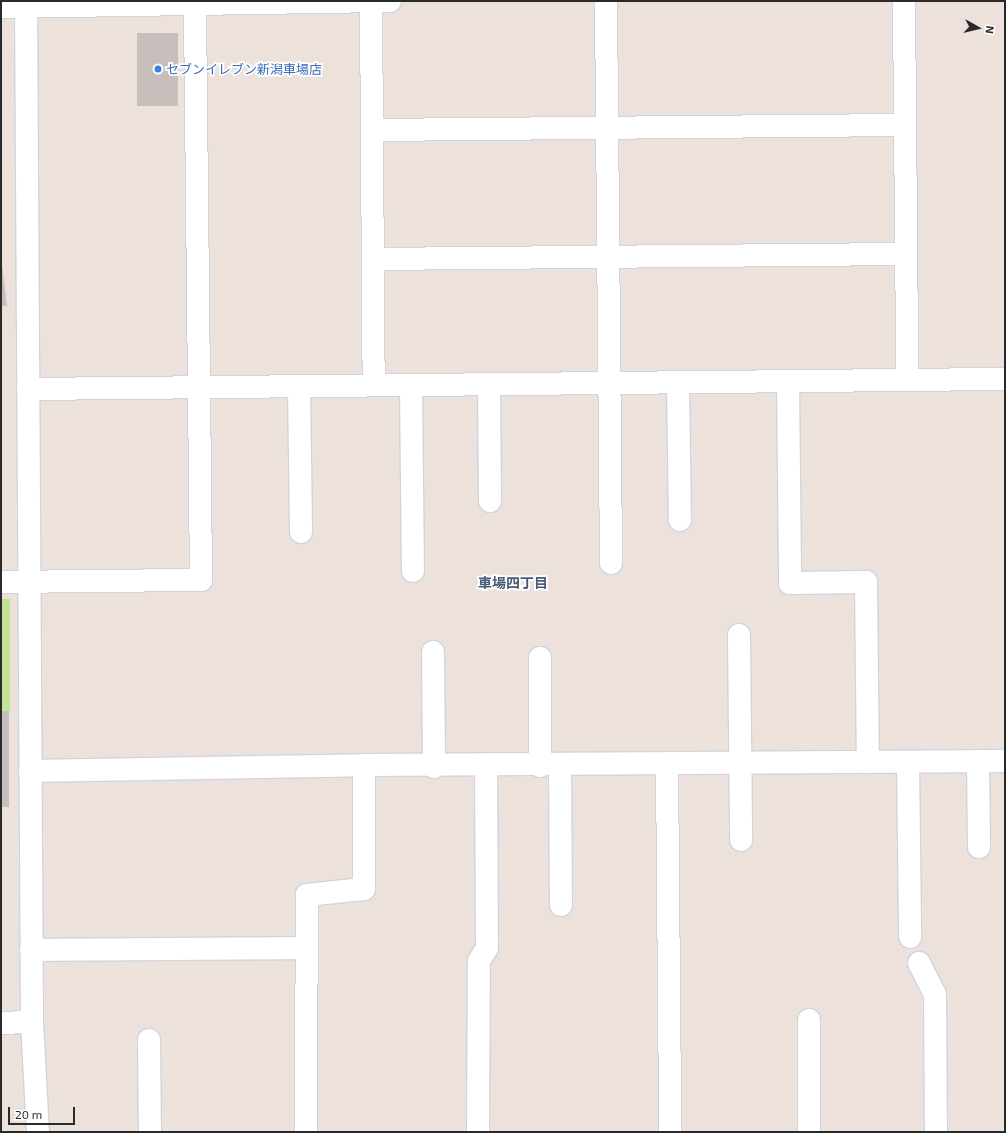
<!DOCTYPE html>
<html>
<head>
<meta charset="utf-8">
<style>
	body { margin:0 }
	#map { position:relative; width:1006px; height:1133px; overflow:hidden; background:#ece2db; font-family:"Exo 2","Noto Sans JP",sans-serif }
	div>[style] { position:absolute }
	.green>* { inset:0; background:#c0e397; transform-origin:0 0 }
	.building>* { inset:0; background:#c7bfbb; transform-origin:0 0 }
	.roads { filter:drop-shadow(1px 0 #ced5df) drop-shadow(-1px 0 #ced5df) drop-shadow(0 1px #ced5df) drop-shadow(0 -1px #ced5df) }
	.minor>* { height:22px; margin:-11px; padding:0 11px; transform-origin:11px; border-radius:11px; background:#fff }
	.tertiary>* { height:22px; margin:-11px; padding:0 11px; transform-origin:11px; border-radius:11px; background:#fff }
	.dots>* { width:11px; height:11px; translate:-50% -50%; box-sizing:border-box; border:2px solid #fff; border-radius:50% }
	span { translate:-50% -50%; white-space:nowrap; text-align:center; line-height:1.15; -webkit-text-stroke:3.5px #fff; paint-order:stroke }
	.shop-label { font-size:13px; color:#366cbe }
	.left { translate:0 -50%; text-align:left }
	.neighbourhood-label { font-size:14px; color:#4a5c7b; font-weight:700 }
	.frame { position:absolute; inset:0; border:2px solid #2a2a2a; pointer-events:none }
	.north { position:absolute; left:958px; top:8px; width:40px; height:40px; -webkit-text-stroke:3px #fff; paint-order:stroke; rotate:98deg; font-size:11px; font-weight:700; line-height:16px; text-align:center; color:#2a2a2a }
	.north::after { content:''; display:block; margin:auto; width:14px; height:18px; background:#2a2a2a; clip-path:polygon(50% 0,100% 100%,50% 72%,0 100%) }
	.scale { position:absolute; left:8px; top:1107px; width:67px; height:18px; box-sizing:border-box; border:2px solid #2a2a2a; border-top:0; padding-left:5px; font-size:12px; line-height:14px; white-space:nowrap; color:#2a2a2a; -webkit-text-stroke:3px #fff; paint-order:stroke }
</style>
</head>
<body>
<div id="map">
	<div class="green">
		<div style="left:1px;top:599px;width:9px;height:112px"></div>
	</div>
	<div class="building">
		<div style="left:137px;top:33px;width:41px;height:73px"></div>
		<div style="clip-path:polygon(1px 265px,2px 265px,7px 306px,1px 306px)"></div>
		<div style="left:1px;top:711px;width:8px;height:96px"></div>
	</div>
	<div class="roads">
		<div class="minor">
			<div style="left:371px;top:1px;width:384px;rotate:89.6deg"></div>
			<div style="left:606px;top:1px;width:562px;rotate:89.49deg"></div>
			<div style="left:904px;top:1px;width:379px;rotate:89.5deg"></div>
			<div style="left:372px;top:130px;width:533px;rotate:-0.54deg"></div>
			<div style="left:373px;top:259px;width:533px;rotate:-0.54deg"></div>
			<div style="left:788px;top:381px;width:202px;rotate:89.4deg"></div>
			<div style="left:790px;top:583px;width:76px;rotate:-0.8deg"></div>
			<div style="left:866px;top:582px;width:180px;rotate:89.4deg"></div>
			<div style="left:678px;top:382px;width:138px;rotate:89.2deg"></div>
			<div style="left:489px;top:384px;width:117px;rotate:89.5deg"></div>
			<div style="left:411px;top:385px;width:186px;rotate:89.4deg"></div>
			<div style="left:299px;top:386px;width:146px;rotate:89.2deg"></div>
			<div style="left:28px;top:389px;width:977px;rotate:-0.59deg"></div>
			<div style="left:1px;top:582px;width:200px;rotate:-0.6deg"></div>
			<div style="left:201px;top:580px;width:576px;rotate:-90.6deg"></div>
			<div style="left:739px;top:635px;width:205px;rotate:89.4deg"></div>
			<div style="left:433px;top:652px;width:115px;rotate:89.5deg"></div>
			<div style="left:540px;top:658px;width:108px;rotate:90deg"></div>
			<div style="left:978px;top:761px;width:86px;rotate:89.3deg"></div>
			<div style="left:908px;top:762px;width:175px;rotate:89.3deg"></div>
			<div style="left:667px;top:764px;width:368px;rotate:89.5deg"></div>
			<div style="left:560px;top:766px;width:139px;rotate:89.6deg"></div>
			<div style="left:30px;top:771px;width:334px;rotate:-1deg"></div>
			<div style="left:364px;top:765px;width:641px;rotate:-0.36deg"></div>
			<div style="left:31px;top:950px;width:274px;rotate:-0.4deg"></div>
			<div style="left:919px;top:963px;width:35px;rotate:63deg"></div>
			<div style="left:935px;top:994px;width:138px;rotate:89.6deg"></div>
			<div style="left:809px;top:1020px;width:112px;rotate:90deg"></div>
			<div style="left:1px;top:1023px;width:31px;rotate:-2deg"></div>
			<div style="left:149px;top:1040px;width:92px;rotate:89.4deg"></div>
			<div style="left:306px;top:1132px;width:237px;rotate:-89.8deg"></div>
			<div style="left:307px;top:895px;width:57px;rotate:-6deg"></div>
			<div style="left:364px;top:889px;width:124px;rotate:-90deg"></div>
			<div style="left:478px;top:1132px;width:171px;rotate:-89.7deg"></div>
			<div style="left:479px;top:961px;width:15px;rotate:-58deg"></div>
			<div style="left:487px;top:948px;width:182px;rotate:-90.3deg"></div>
		</div>
		<div class="tertiary">
			<div style="left:26px;top:1px;width:1021px;rotate:89.66deg"></div>
			<div style="left:32px;top:1022px;width:110px;rotate:86.9deg"></div>
			<div style="left:1px;top:7px;width:389px;rotate:-0.9deg"></div>
		</div>
	</div>
	<div class="dots">
		<div style="left:158px;top:69px;background:#3f7fe0"></div>
	</div>
	<div class="shop-label">
		<span class="left" style="left:166px;top:69px">セブンイレブン新潟車場店</span>
	</div>
	<div class="neighbourhood-label">
		<span style="left:513px;top:583px">車場四丁目</span>
	</div>
	<div class="frame"></div>
	<div class="north">N</div>
	<div class="scale">20 m</div>
</div>
</body>
</html>
